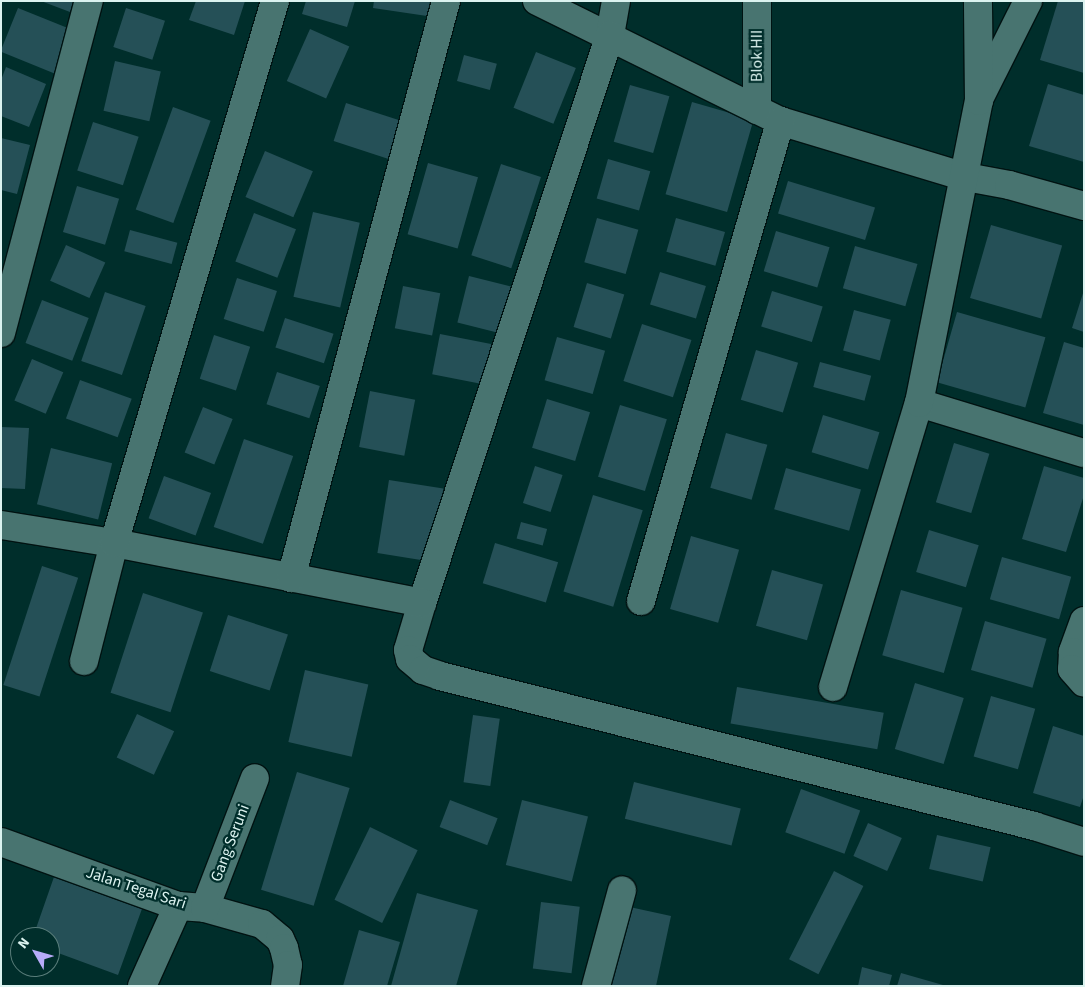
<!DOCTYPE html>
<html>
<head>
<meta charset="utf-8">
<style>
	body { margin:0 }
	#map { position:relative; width:1085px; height:987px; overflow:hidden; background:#002e2b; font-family:"Source Sans 3",sans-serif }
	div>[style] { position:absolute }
	.building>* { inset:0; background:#255057; transform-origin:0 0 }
	.roads { filter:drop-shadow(1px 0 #001312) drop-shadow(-1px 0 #001312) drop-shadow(0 1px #001312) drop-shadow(0 -1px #001312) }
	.street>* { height:28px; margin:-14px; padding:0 14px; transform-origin:14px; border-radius:14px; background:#487470 }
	span { translate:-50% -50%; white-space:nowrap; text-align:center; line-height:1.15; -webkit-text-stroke:4.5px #002e2b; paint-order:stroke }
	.street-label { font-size:16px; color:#dcf3f0 }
	.frame { position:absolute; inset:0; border:2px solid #dcf3f0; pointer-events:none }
	.north { position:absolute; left:10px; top:927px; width:50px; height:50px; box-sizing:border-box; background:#002e2b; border:1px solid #587d7a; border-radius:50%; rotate:308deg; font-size:14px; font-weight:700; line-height:20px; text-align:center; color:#dcf3f0 }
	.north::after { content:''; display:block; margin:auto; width:18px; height:22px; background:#b7abf8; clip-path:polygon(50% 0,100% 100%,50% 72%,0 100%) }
</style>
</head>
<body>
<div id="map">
	<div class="building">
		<div style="clip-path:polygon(41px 1px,74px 1px,70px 12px)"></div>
		<div style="clip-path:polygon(196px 1px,245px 1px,234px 35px,189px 20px)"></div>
		<div style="clip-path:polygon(306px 1px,355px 1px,347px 27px,302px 14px)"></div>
		<div style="clip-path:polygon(374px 1px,430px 1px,427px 16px,373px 8px)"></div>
		<div style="clip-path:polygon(1058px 1px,1084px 1px,1084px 73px,1040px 60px)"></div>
		<div style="left:18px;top:8px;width:61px;height:47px;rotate:22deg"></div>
		<div style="left:126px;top:8px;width:41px;height:41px;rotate:18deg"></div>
		<div style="left:310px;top:29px;width:43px;height:57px;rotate:24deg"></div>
		<div style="left:536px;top:52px;width:43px;height:60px;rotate:22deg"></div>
		<div style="left:464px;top:55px;width:34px;height:27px;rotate:15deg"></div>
		<div style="left:115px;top:61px;width:47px;height:51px;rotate:13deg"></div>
		<div style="clip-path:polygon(6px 67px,46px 84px,29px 127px,1px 116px,1px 80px)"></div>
		<div style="clip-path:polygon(1048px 84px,1084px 95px,1084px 162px,1029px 146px)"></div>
		<div style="left:630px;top:85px;width:41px;height:59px;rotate:16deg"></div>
		<div style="left:692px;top:102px;width:64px;height:96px;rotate:16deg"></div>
		<div style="left:346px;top:103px;width:57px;height:40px;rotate:18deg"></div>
		<div style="left:173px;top:107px;width:40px;height:109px;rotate:20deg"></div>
		<div style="left:93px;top:122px;width:48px;height:51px;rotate:18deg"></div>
		<div style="clip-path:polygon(1px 138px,30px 145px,17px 194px,1px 190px)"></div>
		<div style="left:265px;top:151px;width:52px;height:50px;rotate:23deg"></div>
		<div style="left:608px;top:159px;width:44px;height:41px;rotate:16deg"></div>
		<div style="left:428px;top:163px;width:52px;height:74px;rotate:16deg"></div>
		<div style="left:501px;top:164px;width:42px;height:96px;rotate:18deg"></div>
		<div style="left:788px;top:181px;width:91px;height:34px;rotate:17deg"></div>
		<div style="left:77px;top:186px;width:44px;height:48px;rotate:17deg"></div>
		<div style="left:313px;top:212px;width:48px;height:87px;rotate:13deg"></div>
		<div style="left:254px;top:213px;width:45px;height:52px;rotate:21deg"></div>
		<div style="left:597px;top:218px;width:43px;height:46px;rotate:16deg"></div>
		<div style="left:676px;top:218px;width:51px;height:35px;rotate:16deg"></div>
		<div style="left:991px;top:225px;width:74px;height:76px;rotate:16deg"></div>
		<div style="left:130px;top:230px;width:49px;height:22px;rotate:15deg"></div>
		<div style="left:776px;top:231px;width:56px;height:42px;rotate:17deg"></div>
		<div style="left:66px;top:245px;width:43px;height:39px;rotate:24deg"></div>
		<div style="left:855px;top:246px;width:65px;height:44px;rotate:16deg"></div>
		<div style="left:660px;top:272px;width:48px;height:34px;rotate:17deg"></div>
		<div style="left:469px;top:276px;width:44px;height:48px;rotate:14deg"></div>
		<div style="left:237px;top:278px;width:42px;height:43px;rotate:18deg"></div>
		<div style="left:587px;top:283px;width:39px;height:46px;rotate:17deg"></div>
		<div style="left:403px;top:286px;width:38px;height:43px;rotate:11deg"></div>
		<div style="clip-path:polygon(1084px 290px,1084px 332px,1072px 328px)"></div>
		<div style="left:772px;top:291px;width:53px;height:37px;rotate:17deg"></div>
		<div style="left:105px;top:292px;width:43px;height:73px;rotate:19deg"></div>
		<div style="left:42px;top:300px;width:50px;height:46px;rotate:21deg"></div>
		<div style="left:854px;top:310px;width:38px;height:42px;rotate:15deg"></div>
		<div style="left:957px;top:312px;width:92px;height:73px;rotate:16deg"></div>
		<div style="left:285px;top:318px;width:51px;height:31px;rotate:18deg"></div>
		<div style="left:642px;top:324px;width:52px;height:60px;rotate:18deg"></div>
		<div style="left:440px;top:334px;width:56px;height:41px;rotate:11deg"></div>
		<div style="left:214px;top:335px;width:38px;height:46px;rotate:18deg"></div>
		<div style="left:557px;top:337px;width:50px;height:45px;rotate:16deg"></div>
		<div style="clip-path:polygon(1064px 342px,1084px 348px,1084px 425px,1043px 413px)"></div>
		<div style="left:756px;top:350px;width:44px;height:52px;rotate:17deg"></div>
		<div style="left:32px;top:359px;width:34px;height:45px;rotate:23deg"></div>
		<div style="left:820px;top:362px;width:53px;height:26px;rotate:15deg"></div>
		<div style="left:277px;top:372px;width:45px;height:34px;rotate:18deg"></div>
		<div style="left:80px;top:380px;width:55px;height:41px;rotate:20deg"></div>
		<div style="left:370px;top:391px;width:46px;height:57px;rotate:11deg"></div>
		<div style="left:547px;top:399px;width:45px;height:51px;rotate:17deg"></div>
		<div style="left:620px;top:405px;width:49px;height:75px;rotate:17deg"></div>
		<div style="left:203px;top:407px;width:32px;height:49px;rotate:22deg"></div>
		<div style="left:823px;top:415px;width:59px;height:39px;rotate:17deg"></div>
		<div style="clip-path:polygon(1px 427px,29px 428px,25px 489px,1px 488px)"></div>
		<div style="left:726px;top:433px;width:43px;height:57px;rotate:16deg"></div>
		<div style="left:244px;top:439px;width:52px;height:93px;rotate:19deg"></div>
		<div style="left:954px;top:443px;width:37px;height:62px;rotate:17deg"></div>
		<div style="left:51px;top:448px;width:63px;height:58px;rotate:14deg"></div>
		<div style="left:535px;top:466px;width:29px;height:39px;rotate:18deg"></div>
		<div style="clip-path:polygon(1044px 466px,1084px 478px,1084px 495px,1066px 552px,1022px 539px)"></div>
		<div style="left:786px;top:468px;width:78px;height:43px;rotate:16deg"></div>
		<div style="left:164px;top:476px;width:50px;height:45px;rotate:20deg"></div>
		<div style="left:389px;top:480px;width:55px;height:74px;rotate:9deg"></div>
		<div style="left:593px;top:495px;width:52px;height:101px;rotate:17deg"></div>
		<div style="left:521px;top:522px;width:27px;height:17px;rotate:15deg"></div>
		<div style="left:929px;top:530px;width:52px;height:44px;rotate:17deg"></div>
		<div style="left:691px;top:536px;width:50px;height:76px;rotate:16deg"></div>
		<div style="left:495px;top:543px;width:66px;height:42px;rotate:17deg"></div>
		<div style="left:1002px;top:557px;width:72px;height:44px;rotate:16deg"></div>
		<div style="left:42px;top:566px;width:38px;height:125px;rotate:18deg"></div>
		<div style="left:772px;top:570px;width:53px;height:58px;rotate:16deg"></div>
		<div style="left:901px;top:590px;width:64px;height:68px;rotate:16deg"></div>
		<div style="left:143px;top:593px;width:63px;height:105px;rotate:18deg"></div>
		<div style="left:228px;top:615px;width:63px;height:59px;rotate:18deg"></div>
		<div style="left:985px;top:621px;width:64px;height:51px;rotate:16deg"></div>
		<div style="left:305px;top:670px;width:65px;height:74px;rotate:13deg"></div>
		<div style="left:915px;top:683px;width:51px;height:69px;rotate:17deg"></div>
		<div style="left:737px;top:687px;width:149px;height:37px;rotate:10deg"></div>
		<div style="left:991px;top:696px;width:46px;height:63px;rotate:16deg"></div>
		<div style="left:137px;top:714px;width:41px;height:48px;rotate:25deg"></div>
		<div style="left:473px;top:715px;width:27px;height:68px;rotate:8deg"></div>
		<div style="clip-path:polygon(1053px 726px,1084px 736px,1084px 795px,1080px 807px,1033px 793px)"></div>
		<div style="left:297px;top:772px;width:55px;height:123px;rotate:17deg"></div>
		<div style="left:634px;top:782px;width:110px;height:38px;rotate:14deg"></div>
		<div style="left:801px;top:789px;width:63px;height:46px;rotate:20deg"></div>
		<div style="left:450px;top:800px;width:51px;height:29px;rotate:21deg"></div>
		<div style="left:522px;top:800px;width:68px;height:67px;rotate:14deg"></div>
		<div style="left:868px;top:823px;width:37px;height:36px;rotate:24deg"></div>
		<div style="left:370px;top:827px;width:53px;height:81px;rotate:26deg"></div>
		<div style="left:937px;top:835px;width:55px;height:35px;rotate:13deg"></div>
		<div style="left:834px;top:871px;width:33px;height:99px;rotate:27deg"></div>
		<div style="clip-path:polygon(55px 874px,143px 906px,118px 975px,50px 950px,50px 937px,33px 937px)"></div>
		<div style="clip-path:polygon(417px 893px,478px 910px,456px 986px,391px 986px)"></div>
		<div style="left:541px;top:902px;width:39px;height:67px;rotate:7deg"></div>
		<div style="clip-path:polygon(625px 906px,671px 916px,656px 986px,607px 986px)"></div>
		<div style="clip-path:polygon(359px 930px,400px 942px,387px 986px,343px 986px)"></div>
		<div style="clip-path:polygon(862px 967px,892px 975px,889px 986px,858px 986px)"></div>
		<div style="clip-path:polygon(901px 973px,943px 985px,943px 986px,897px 986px)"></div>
	</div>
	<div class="roads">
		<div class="street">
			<div style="left:537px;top:1px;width:271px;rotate:26.3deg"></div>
			<div style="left:780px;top:121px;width:194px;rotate:16.8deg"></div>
			<div style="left:966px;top:177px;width:44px;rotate:10.5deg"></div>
			<div style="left:1009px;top:185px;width:78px;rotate:15.6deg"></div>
			<div style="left:616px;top:1px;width:35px;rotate:100deg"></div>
			<div style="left:610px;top:35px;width:598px;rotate:108.31deg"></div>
			<div style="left:422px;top:603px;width:49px;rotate:106.6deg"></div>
			<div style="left:408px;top:650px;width:9px;rotate:77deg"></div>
			<div style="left:410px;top:659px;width:17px;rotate:40deg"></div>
			<div style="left:423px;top:670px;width:18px;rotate:19deg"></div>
			<div style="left:440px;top:676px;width:613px;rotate:14.17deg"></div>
			<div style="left:1034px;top:826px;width:52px;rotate:17.7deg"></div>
			<div style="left:981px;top:95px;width:105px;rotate:-63.4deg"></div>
			<div style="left:757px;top:110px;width:109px;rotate:-90deg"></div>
			<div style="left:1px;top:333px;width:343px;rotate:-75.2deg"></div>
			<div style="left:919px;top:403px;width:172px;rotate:16.9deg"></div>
			<div style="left:1px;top:525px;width:114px;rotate:9.1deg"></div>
			<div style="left:114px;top:543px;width:314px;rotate:11deg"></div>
			<div style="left:291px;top:578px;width:597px;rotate:-74.96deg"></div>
			<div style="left:641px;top:601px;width:500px;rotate:-73.8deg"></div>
			<div style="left:1084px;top:621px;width:33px;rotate:110deg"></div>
			<div style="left:1073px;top:652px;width:17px;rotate:93deg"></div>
			<div style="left:1072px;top:669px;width:18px;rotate:49deg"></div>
			<div style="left:84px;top:661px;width:122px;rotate:-75.7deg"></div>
			<div style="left:114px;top:543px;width:565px;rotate:-73.46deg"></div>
			<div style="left:833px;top:687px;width:297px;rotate:-73.2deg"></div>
			<div style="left:919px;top:403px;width:308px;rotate:-78.8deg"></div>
			<div style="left:979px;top:101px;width:100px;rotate:-90.6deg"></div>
			<div style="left:1px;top:842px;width:188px;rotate:19.9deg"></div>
			<div style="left:178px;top:906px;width:27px;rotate:4deg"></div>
			<div style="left:205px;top:908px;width:59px;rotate:15.7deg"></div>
			<div style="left:262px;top:924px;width:23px;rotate:40deg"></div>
			<div style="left:280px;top:939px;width:10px;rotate:66deg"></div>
			<div style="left:284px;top:948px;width:17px;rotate:77deg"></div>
			<div style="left:288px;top:965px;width:21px;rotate:98deg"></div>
			<div style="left:205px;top:908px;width:139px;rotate:-69deg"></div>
			<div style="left:142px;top:986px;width:88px;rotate:-65.8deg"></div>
			<div style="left:596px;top:986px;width:99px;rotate:-74.8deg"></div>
		</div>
	</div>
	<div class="street-label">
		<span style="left:757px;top:56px;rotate:-90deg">Blok HII</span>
		<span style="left:230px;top:843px;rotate:-69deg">Gang Seruni</span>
		<span style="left:136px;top:888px;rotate:18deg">Jalan Tegal Sari</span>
	</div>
	<div class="frame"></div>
	<div class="north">N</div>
</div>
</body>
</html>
